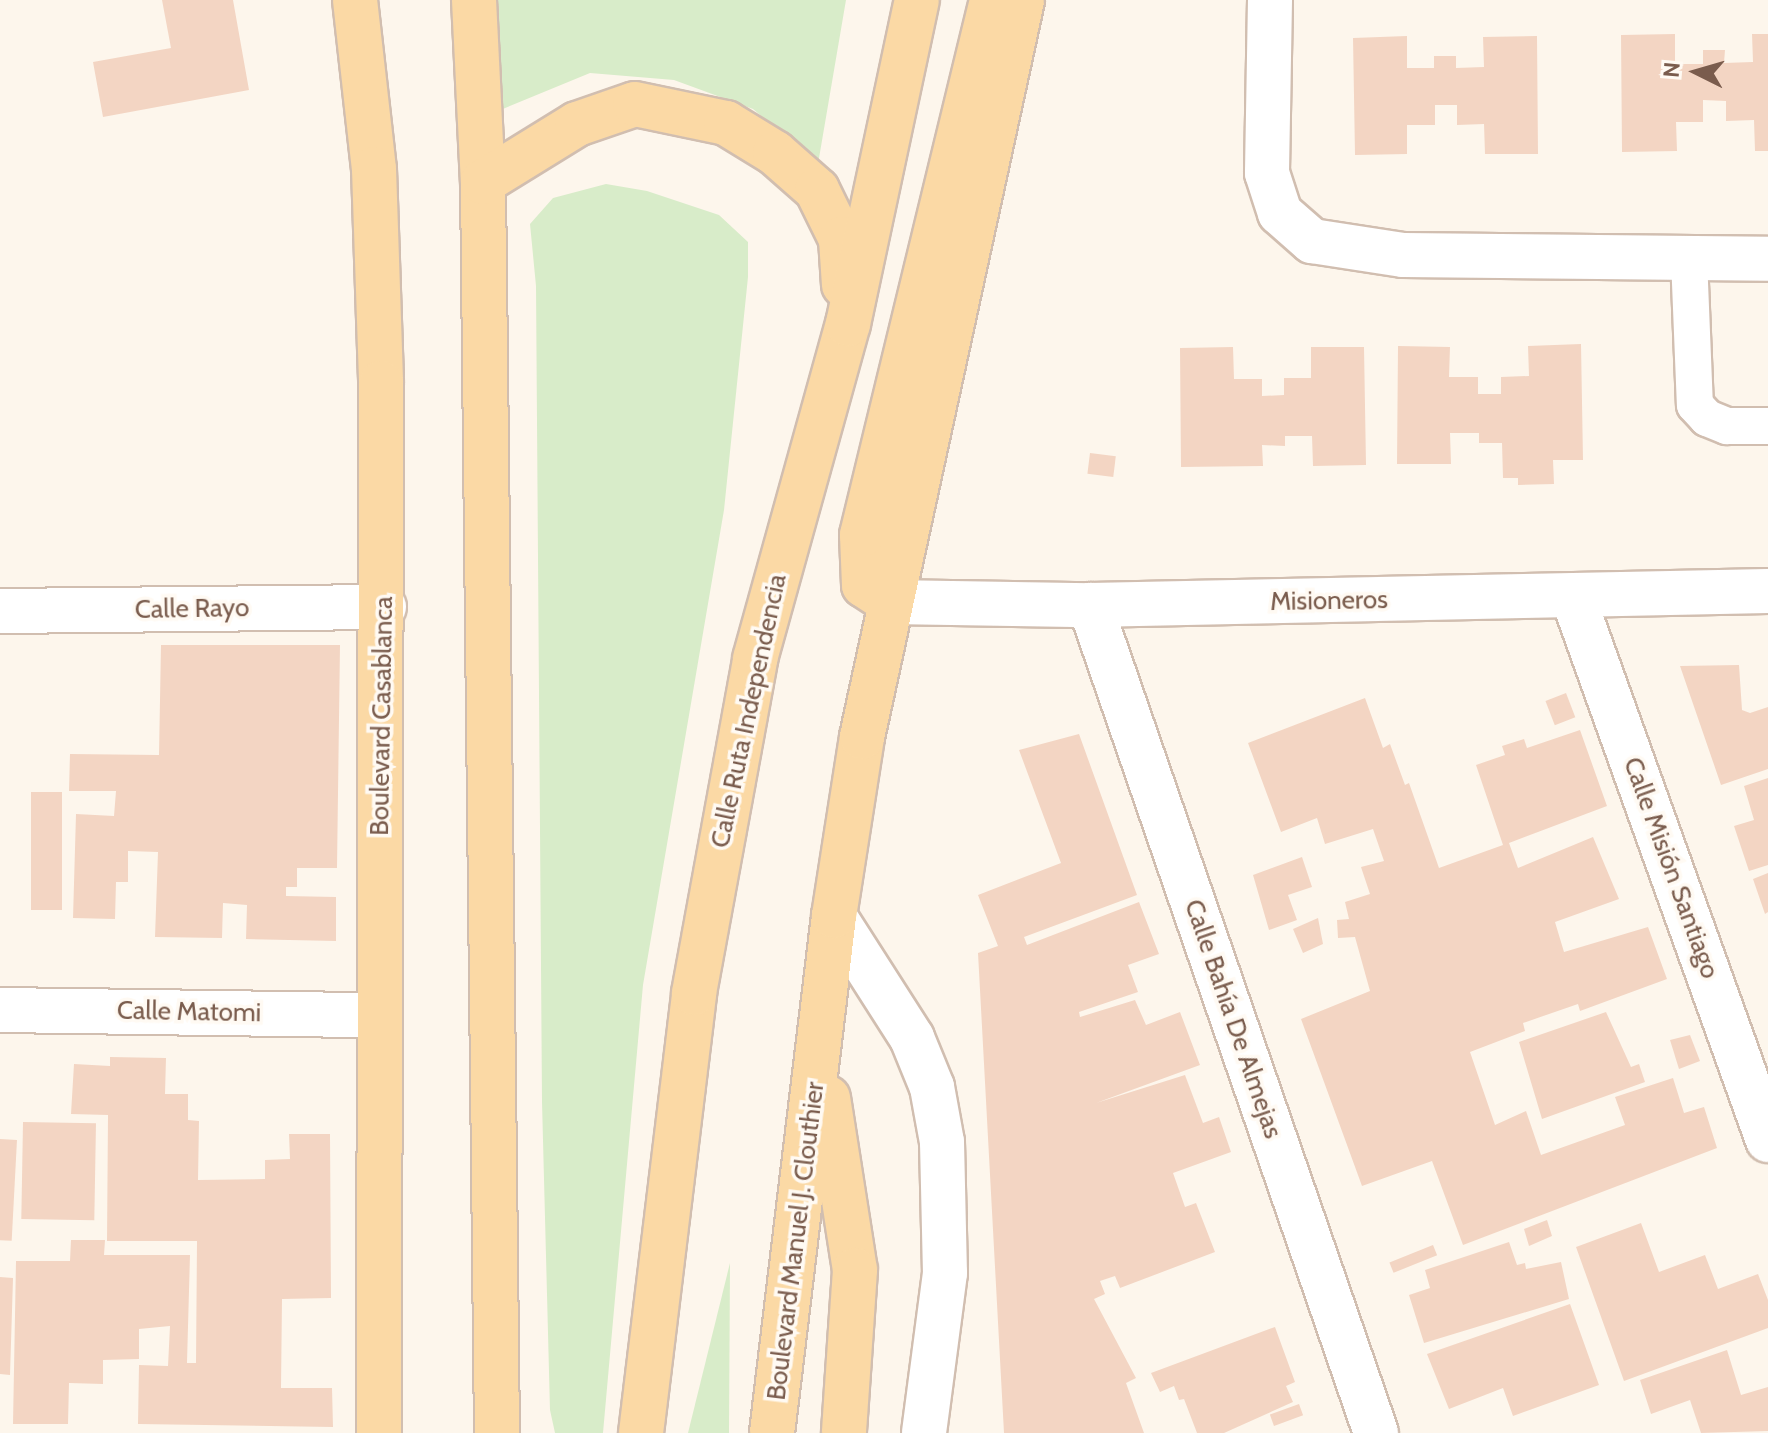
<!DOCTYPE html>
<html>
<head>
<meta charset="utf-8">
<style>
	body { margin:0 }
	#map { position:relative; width:1768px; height:1433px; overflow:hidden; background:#fdf6ec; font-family:Cabin,sans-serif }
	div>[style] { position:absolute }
	.green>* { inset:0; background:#d8ecc9 }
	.building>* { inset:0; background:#f3d5c3; transform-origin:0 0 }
	.roads { filter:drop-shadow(2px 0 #d1beb0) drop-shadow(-2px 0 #d1beb0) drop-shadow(0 2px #d1beb0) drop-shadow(0 -2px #d1beb0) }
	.lane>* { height:36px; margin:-18px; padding:0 18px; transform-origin:18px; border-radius:18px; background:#fff }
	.street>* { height:44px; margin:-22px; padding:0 22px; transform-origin:22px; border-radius:22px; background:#fff }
	.primary>* { height:44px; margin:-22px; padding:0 22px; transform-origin:22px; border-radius:22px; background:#fbd9a5 }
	span { translate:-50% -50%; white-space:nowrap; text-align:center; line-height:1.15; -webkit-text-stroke:7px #fffaf3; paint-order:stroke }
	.street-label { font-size:26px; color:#7a5c4d }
	.north { position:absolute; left:1656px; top:32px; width:80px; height:80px; -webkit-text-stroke:6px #fffaf3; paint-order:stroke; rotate:275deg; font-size:22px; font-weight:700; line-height:32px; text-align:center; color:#7a5c4d }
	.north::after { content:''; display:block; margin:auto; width:28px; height:36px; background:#7a5c4d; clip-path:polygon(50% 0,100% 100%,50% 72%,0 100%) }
</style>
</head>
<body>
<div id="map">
	<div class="green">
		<div style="clip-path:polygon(489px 0,846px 0,818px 164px,753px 109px,674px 80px,590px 73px,498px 111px)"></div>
		<div style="clip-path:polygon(606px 184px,647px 191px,719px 215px,748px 242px,748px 277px,724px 510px,643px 985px,603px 1433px,555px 1433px,550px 1410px,542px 1102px,536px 286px,530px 224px,553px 198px)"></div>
		<div style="clip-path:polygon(730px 1263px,729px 1433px,688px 1433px)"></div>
	</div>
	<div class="building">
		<div style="clip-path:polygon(162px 0,233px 0,249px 90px,103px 117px,93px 62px,171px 48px)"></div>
		<div style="clip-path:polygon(1675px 34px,1675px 64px,1703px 64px,1703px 50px,1725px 50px,1724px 63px,1753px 62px,1752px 34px,1768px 34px,1768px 151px,1755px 151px,1754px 120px,1726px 121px,1726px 101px,1703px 100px,1703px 122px,1676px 122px,1677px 151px,1622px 152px,1621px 35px)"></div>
		<div style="clip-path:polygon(1407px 36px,1407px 68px,1434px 68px,1434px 56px,1456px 56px,1456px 68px,1484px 67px,1483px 37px,1537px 36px,1538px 154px,1485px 154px,1484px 124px,1457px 125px,1457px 105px,1435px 105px,1435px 125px,1407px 125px,1407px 154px,1355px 155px,1353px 38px)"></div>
		<div style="clip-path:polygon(1581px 344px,1583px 460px,1553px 460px,1554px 484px,1518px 485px,1518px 478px,1503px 478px,1502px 443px,1479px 443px,1479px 433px,1450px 433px,1451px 464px,1397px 464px,1398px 346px,1450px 347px,1449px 377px,1478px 377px,1478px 394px,1501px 394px,1501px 377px,1529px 376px,1528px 346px)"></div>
		<div style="clip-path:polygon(1233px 347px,1234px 379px,1262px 379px,1262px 396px,1284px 395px,1284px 378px,1311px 378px,1311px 347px,1364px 347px,1366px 465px,1313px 466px,1312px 436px,1285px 436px,1285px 446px,1262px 445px,1263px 466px,1181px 467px,1180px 348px)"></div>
		<div style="left:1090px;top:453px;width:26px;height:21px;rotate:7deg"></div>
		<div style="clip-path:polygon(161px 645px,340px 645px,337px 868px,297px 868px,297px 887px,286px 887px,286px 896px,336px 897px,336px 941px,246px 939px,247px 905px,223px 903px,222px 938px,155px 937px,158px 852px,128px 851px,128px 882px,116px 882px,115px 919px,73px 918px,76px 814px,114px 816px,116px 791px,69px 791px,70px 754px,159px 755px)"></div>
		<div style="clip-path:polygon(1739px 665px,1742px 710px,1750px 713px,1768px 707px,1768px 769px,1721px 785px,1680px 666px)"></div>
		<div style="left:1566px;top:693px;width:26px;height:22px;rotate:69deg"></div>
		<div style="clip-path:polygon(1365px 698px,1383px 748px,1390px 744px,1405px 785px,1409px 783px,1439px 868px,1503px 845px,1476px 765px,1505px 755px,1502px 746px,1524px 739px,1527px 748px,1580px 730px,1607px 806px,1509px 843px,1518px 868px,1593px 837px,1619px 899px,1555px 922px,1564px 952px,1648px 927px,1667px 979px,1580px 1011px,1578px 1004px,1523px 1023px,1525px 1031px,1470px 1052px,1495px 1125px,1526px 1111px,1541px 1155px,1625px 1125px,1615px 1097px,1673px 1078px,1684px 1113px,1704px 1107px,1717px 1148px,1463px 1245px,1432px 1161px,1362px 1186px,1301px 1019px,1370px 991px,1355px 937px,1338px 938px,1337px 920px,1349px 919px,1345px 902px,1370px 894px,1361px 867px,1384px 861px,1373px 829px,1325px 844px,1317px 818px,1281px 832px,1248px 743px)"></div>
		<div style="clip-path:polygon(1079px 734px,1137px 895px,1024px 937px,1027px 945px,1139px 902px,1159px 954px,1128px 965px,1138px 992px,1079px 1012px,1080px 1017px,1135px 1000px,1146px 1025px,1180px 1012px,1200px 1065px,1096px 1103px,1185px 1075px,1203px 1123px,1219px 1117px,1231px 1152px,1173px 1173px,1185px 1207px,1196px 1203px,1215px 1252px,1120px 1288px,1115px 1276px,1100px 1281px,1105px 1294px,1094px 1299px,1136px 1378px,1126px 1383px,1144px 1433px,1004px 1433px,978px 953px,998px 946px,978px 895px,1061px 863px,1019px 750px)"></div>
		<div style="clip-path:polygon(1768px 778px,1768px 865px,1749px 871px,1734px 826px,1754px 820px,1744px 786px)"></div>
		<div style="left:31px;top:792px;width:31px;height:118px"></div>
		<div style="clip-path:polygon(1302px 857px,1312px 887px,1288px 895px,1297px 920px,1269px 930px,1253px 875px)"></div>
		<div style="clip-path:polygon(1768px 873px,1768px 912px,1765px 914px,1753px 879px)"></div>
		<div style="clip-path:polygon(1318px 918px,1323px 944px,1303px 953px,1293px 929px)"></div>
		<div style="clip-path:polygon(1606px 1012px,1631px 1067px,1639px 1064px,1645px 1082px,1542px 1119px,1519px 1042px)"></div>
		<div style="clip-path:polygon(1690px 1035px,1700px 1061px,1679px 1069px,1670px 1040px)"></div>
		<div style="clip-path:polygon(110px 1057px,166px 1058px,165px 1094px,188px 1094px,188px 1120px,199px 1121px,198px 1180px,265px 1179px,265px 1160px,290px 1159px,289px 1134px,330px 1134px,331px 1298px,282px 1299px,281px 1388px,332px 1388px,333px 1427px,138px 1424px,139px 1365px,168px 1366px,170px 1326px,139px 1329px,139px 1359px,103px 1360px,103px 1384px,69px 1383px,68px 1424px,13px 1424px,16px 1261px,70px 1261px,71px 1240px,105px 1240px,104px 1255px,190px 1255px,187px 1363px,196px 1363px,197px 1241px,107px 1241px,108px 1115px,71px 1114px,74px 1064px,110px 1066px)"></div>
		<div style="left:23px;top:1122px;width:73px;height:97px;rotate:1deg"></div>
		<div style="left:0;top:1139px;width:17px;height:101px;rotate:3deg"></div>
		<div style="clip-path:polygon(1547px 1220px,1552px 1236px,1529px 1246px,1524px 1229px)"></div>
		<div style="clip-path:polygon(1641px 1223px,1659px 1272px,1705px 1255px,1718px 1289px,1758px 1274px,1768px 1300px,1768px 1328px,1624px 1381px,1576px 1247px)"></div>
		<div style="clip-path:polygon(1509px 1242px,1517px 1265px,1525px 1263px,1526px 1269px,1561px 1262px,1569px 1299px,1424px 1343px,1409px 1295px,1430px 1288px,1425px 1270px)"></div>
		<div style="left:1433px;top:1245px;width:11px;height:47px;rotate:68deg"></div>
		<div style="clip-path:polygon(0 1277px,13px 1278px,10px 1375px,0 1374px)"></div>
		<div style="clip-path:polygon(1570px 1304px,1599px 1385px,1513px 1416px,1503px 1388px,1449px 1409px,1427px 1354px)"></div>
		<div style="clip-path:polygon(1275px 1327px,1295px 1382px,1286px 1386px,1293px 1402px,1224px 1433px,1197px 1433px,1184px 1399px,1179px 1400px,1174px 1386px,1160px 1392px,1151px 1373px)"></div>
		<div style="clip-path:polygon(1727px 1350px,1741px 1395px,1768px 1387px,1768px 1431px,1701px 1433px,1690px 1400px,1651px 1414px,1640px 1380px)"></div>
		<div style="left:1299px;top:1404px;width:12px;height:31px;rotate:70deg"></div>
	</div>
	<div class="roads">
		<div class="lane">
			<div style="left:1689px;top:258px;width:147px;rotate:87.7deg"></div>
			<div style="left:1695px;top:405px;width:18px;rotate:47deg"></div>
			<div style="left:1707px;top:418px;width:22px;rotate:22deg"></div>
			<div style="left:1727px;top:426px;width:41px"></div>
		</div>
		<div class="street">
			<div style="left:1270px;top:0;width:173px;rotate:91deg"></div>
			<div style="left:1267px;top:173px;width:42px;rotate:72deg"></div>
			<div style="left:1280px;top:213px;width:43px;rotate:41.2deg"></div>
			<div style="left:1312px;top:241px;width:92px;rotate:8.7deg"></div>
			<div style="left:1403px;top:255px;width:365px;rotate:0.6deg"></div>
			<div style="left:1573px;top:597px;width:577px;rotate:70.25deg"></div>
			<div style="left:890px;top:602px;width:200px;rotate:0.9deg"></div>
			<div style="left:1090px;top:605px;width:678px;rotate:-1.18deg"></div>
			<div style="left:1090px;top:605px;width:876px;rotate:70.94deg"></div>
			<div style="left:0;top:611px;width:384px;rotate:-0.6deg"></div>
			<div style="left:834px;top:916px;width:145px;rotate:57.4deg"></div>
			<div style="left:912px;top:1038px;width:53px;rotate:67.8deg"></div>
			<div style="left:932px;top:1087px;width:56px;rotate:79.7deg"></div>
			<div style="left:942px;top:1142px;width:131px;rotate:88.7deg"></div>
			<div style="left:945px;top:1273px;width:161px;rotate:97.5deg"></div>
			<div style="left:0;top:1010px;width:377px;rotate:0.8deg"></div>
		</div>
		<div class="primary">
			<div style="left:355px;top:0;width:170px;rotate:83.6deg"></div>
			<div style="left:374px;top:169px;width:214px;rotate:88.1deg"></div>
			<div style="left:381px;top:383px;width:1050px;rotate:90.11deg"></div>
			<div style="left:474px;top:0;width:182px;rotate:87.2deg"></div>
			<div style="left:483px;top:182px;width:1251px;rotate:89.36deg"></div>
			<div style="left:483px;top:182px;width:110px;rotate:-31.7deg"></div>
			<div style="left:577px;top:124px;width:61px;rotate:-19deg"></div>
			<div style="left:635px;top:104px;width:93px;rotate:11.8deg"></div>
			<div style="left:726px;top:123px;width:57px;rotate:31.5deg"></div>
			<div style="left:775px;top:153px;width:56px;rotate:41.4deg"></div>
			<div style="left:817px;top:190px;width:55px;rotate:63.9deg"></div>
			<div style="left:841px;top:239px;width:46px;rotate:86.3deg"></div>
			<div style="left:890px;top:602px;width:31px;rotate:-147deg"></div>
			<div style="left:864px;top:585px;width:50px;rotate:-92.3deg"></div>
			<div style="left:862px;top:535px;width:551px;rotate:-76.34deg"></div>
			<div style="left:828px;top:1098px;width:174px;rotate:81.1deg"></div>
			<div style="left:855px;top:1270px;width:163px;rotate:93.9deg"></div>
			<div style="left:641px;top:1433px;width:443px;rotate:-83.1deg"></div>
			<div style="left:694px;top:993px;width:340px;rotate:-79.6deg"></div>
			<div style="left:755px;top:659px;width:348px;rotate:-74.5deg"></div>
			<div style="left:848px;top:324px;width:331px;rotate:-78deg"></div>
			<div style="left:772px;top:1433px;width:521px;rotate:-83.16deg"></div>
			<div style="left:834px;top:916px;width:181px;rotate:-81.1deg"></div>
			<div style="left:862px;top:737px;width:754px;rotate:-77.75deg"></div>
		</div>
	</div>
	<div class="street-label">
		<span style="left:1329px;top:601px;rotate:-1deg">Misioneros</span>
		<span style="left:192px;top:609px;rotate:-1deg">Calle Rayo</span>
		<span style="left:749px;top:711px;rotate:-78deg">Calle Ruta Independencia</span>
		<span style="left:382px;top:716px;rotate:-89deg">Boulevard Casablanca</span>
		<span style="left:1671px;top:868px;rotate:70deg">Calle Misión Santiago</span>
		<span style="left:189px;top:1012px;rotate:1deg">Calle Matomi</span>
		<span style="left:1233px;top:1019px;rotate:71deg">Calle Bahía De Almejas</span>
		<span style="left:796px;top:1241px;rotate:-83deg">Boulevard Manuel J. Clouthier</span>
	</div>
	<div class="north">N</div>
</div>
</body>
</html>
